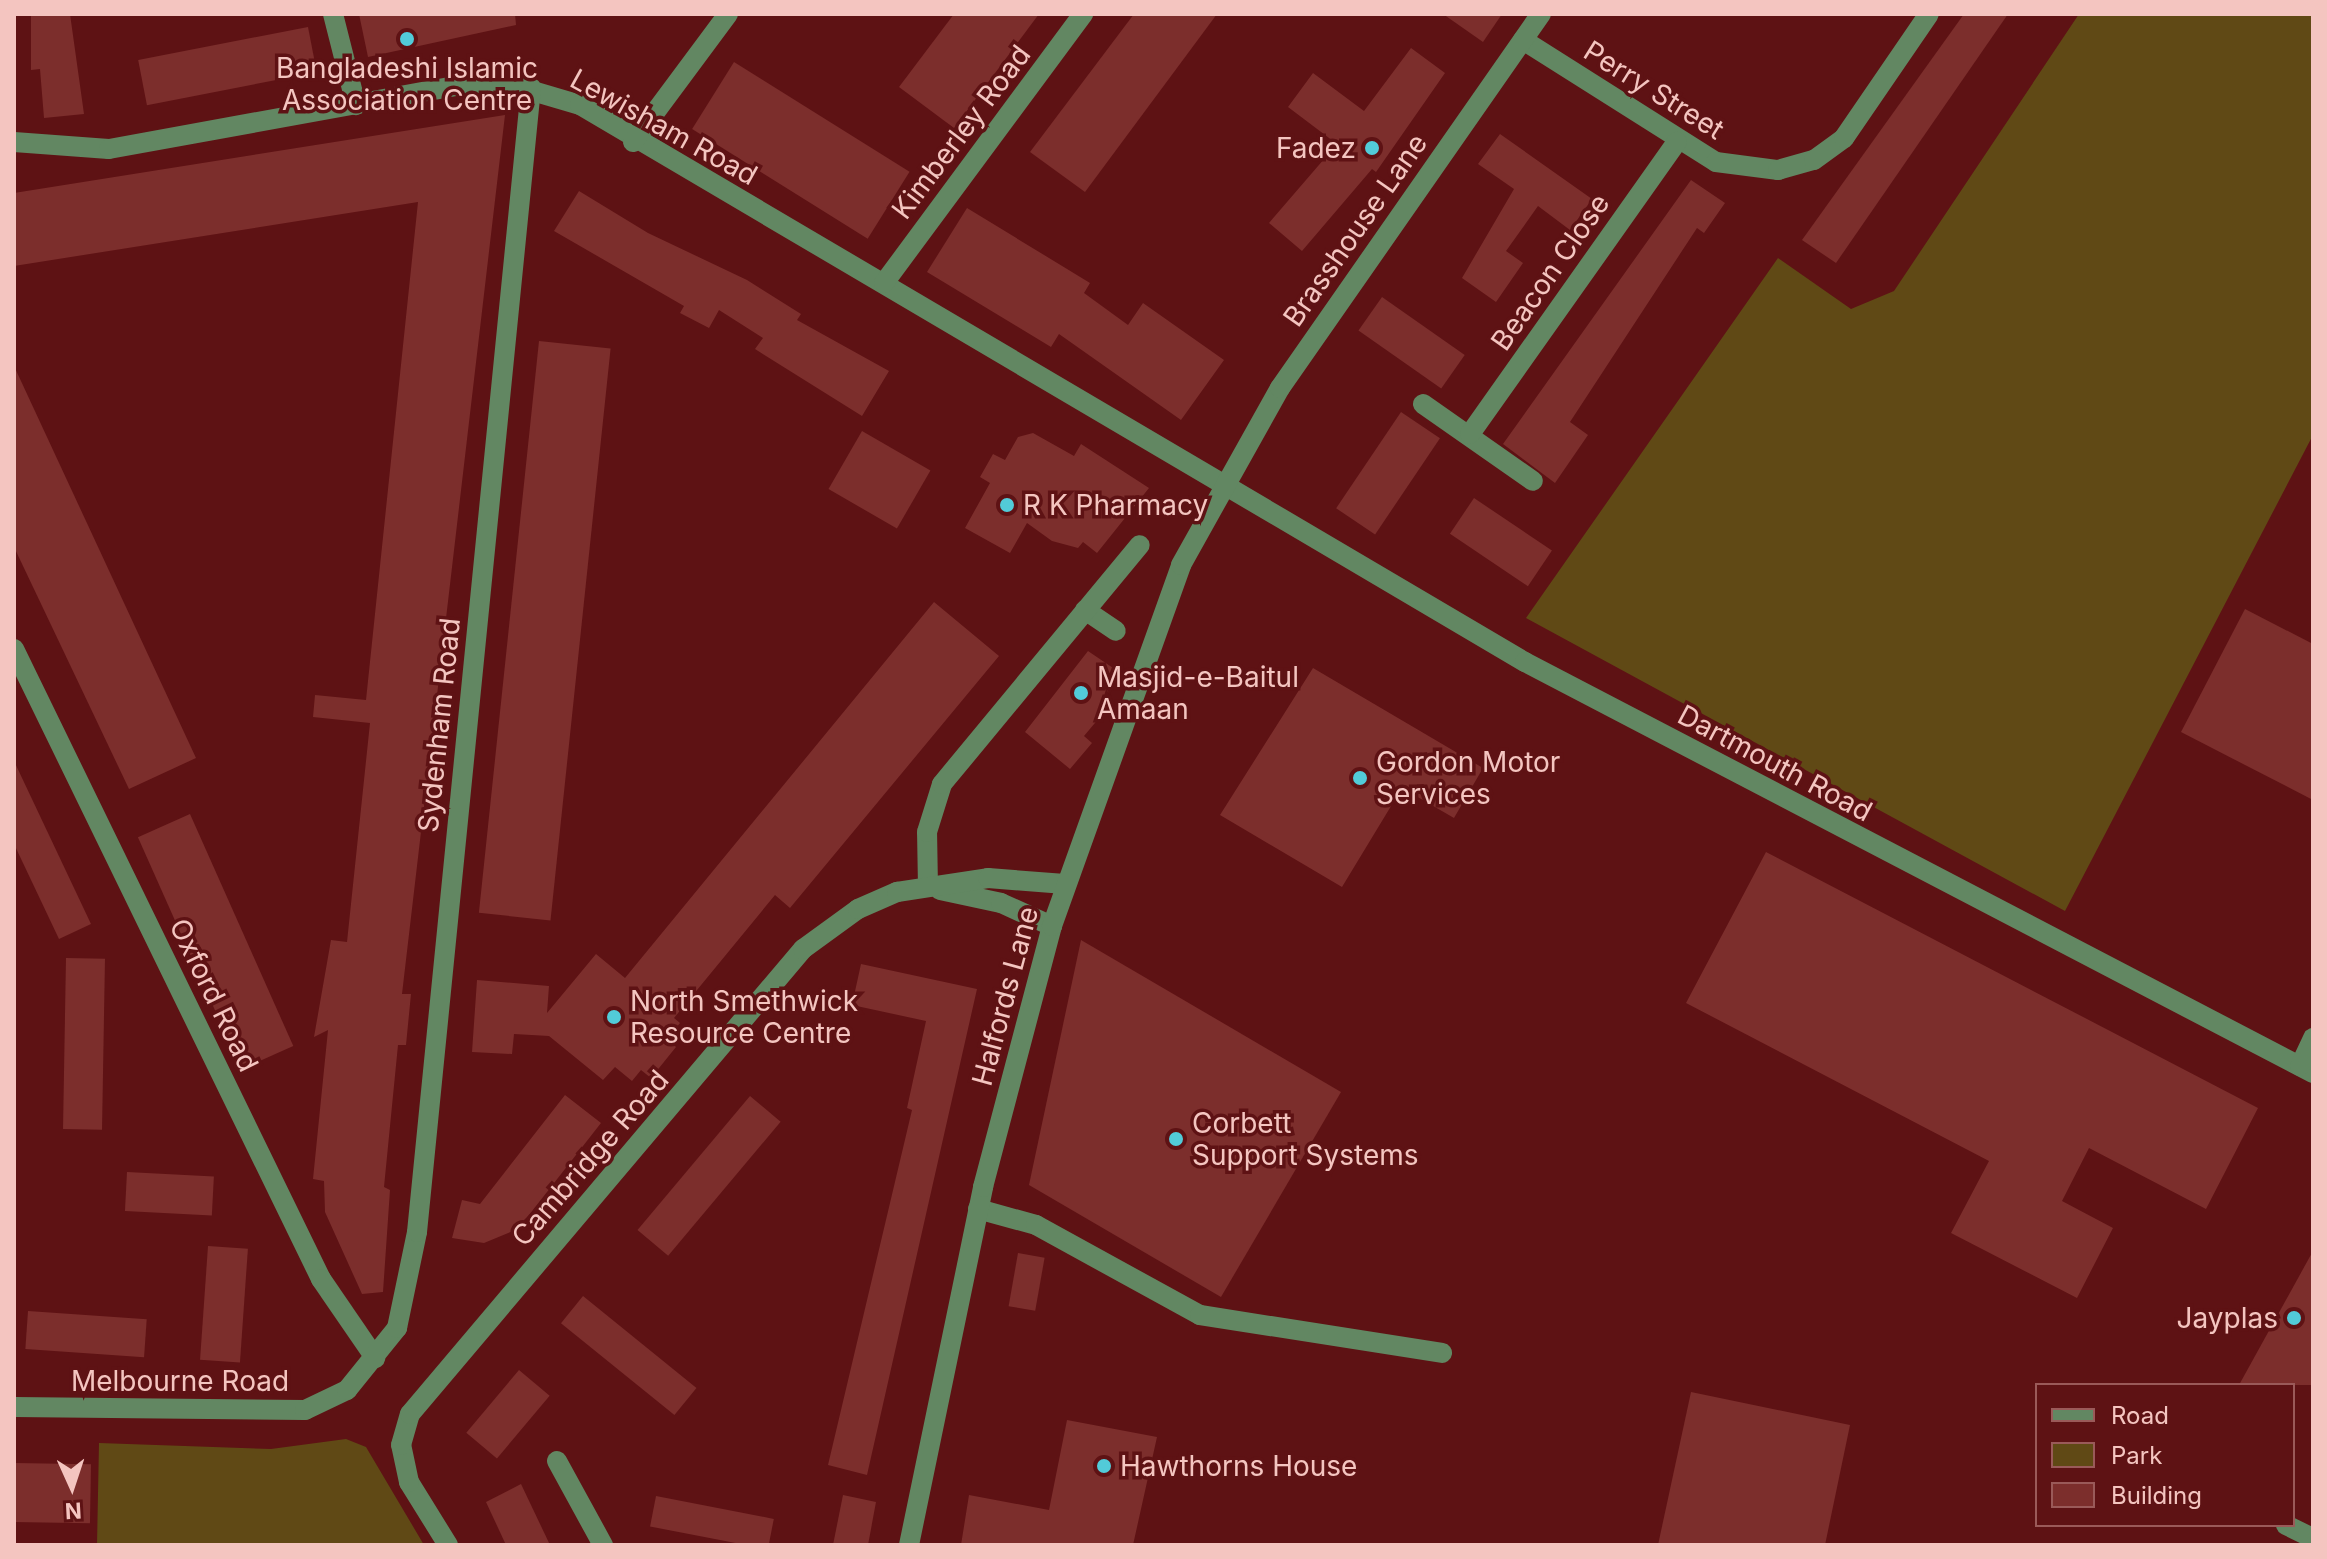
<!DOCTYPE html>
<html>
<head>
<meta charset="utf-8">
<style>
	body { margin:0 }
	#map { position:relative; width:2327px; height:1559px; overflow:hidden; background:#5e1214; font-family:Inter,sans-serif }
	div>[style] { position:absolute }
	.green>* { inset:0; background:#604915 }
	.building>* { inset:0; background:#7c2e2c; transform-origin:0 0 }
	.minor>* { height:20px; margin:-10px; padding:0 10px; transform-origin:10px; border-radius:10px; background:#628762 }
	.dots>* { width:22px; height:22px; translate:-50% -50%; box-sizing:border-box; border:4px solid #5e1214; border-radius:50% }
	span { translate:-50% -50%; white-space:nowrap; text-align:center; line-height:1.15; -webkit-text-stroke:7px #5e1214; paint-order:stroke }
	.poi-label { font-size:28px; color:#f4c5c0 }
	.right { translate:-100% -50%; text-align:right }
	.left { translate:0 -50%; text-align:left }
	.street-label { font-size:28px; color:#f4c5c0 }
	.frame { position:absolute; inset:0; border:16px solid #f4c5c0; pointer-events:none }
	.legend { position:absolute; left:2035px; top:1383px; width:260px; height:144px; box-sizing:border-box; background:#5e1214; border:2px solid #9a5a59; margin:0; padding:10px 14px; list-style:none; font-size:24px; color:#f4c5c0 }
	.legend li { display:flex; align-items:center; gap:16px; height:40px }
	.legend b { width:40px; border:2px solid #9a5a59 }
	.north { position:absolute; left:32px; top:1447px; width:80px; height:80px; -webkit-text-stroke:6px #5e1214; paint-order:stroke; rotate:177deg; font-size:22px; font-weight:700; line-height:32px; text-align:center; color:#f4c5c0 }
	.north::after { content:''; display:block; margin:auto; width:28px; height:36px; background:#f4c5c0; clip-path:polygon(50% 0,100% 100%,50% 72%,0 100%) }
</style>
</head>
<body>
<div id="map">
	<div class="green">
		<div style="clip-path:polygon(2079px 14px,2313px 14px,2313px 435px,2065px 911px,1526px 618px,1778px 258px,1851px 309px,1894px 291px)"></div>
		<div style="clip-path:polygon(346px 1439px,366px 1447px,424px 1545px,97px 1545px,99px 1443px,271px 1449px)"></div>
	</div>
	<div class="building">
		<div style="clip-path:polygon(31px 14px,70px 14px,84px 114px,44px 118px,40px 69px,31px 70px)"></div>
		<div style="clip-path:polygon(359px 14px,515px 14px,516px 25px,368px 57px)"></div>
		<div style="clip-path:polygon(954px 14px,1039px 14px,954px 128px,899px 87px)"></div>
		<div style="clip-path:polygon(1134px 14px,1217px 14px,1085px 192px,1030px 152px)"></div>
		<div style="clip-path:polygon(1443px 14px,1502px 14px,1483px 42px)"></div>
		<div style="clip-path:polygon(1964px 14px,2008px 14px,1836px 263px,1802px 240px)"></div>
		<div style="left:308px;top:27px;width:46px;height:173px;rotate:79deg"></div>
		<div style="clip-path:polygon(1411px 48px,1445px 73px,1376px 172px,1372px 169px,1302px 251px,1269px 223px,1337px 144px,1288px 107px,1313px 73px,1364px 111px)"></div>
		<div style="left:734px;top:62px;width:207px;height:79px;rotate:32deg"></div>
		<div style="clip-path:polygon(505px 115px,402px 994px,411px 994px,406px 1045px,398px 1045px,384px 1187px,390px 1190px,383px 1292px,362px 1294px,325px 1212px,324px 1181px,313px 1179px,328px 1030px,314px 1037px,331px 940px,347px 942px,370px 723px,313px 717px,315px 695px,366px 700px,418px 202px,14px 266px,14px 193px)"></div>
		<div style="clip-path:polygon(1500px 134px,1592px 199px,1570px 230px,1538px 206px,1506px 251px,1523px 263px,1496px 302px,1462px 278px,1514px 189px,1478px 164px)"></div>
		<div style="clip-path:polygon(1691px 180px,1725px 203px,1704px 233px,1697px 228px,1570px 422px,1588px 435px,1555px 483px,1503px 444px)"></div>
		<div style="clip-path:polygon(579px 191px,648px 233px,747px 280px,801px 314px,797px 320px,889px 371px,862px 416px,755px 349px,763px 338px,719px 310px,709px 328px,680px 313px,684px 306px,554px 231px)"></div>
		<div style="clip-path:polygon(967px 208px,1090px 283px,1084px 293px,1128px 325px,1143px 303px,1224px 360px,1181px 420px,1059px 334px,1051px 347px,927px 272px)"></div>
		<div style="left:1382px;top:297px;width:101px;height:41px;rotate:35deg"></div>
		<div style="left:539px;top:341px;width:72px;height:575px;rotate:6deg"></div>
		<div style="clip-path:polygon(14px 366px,196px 758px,129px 789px,14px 547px)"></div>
		<div style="left:1401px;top:412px;width:47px;height:116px;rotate:34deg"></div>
		<div style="left:862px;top:431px;width:79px;height:67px;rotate:30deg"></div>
		<div style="clip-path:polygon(1033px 433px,1074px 456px,1081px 444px,1149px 488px,1097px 553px,1083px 542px,1078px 548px,1052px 541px,1027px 523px,1010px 553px,965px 528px,990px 483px,980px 477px,993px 454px,1005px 460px,1018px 437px)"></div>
		<div style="left:1474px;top:498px;width:94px;height:43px;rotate:34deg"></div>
		<div style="clip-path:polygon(934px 602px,999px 656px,790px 908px,775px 895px,674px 1018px,680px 1023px,667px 1039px,676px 1047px,651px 1078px,641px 1070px,632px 1081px,615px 1067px,603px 1080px,549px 1036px,514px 1034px,512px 1054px,472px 1052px,477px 980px,549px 986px,547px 1013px,596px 954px,625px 978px)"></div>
		<div style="clip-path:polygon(2245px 609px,2313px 644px,2313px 800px,2181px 732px)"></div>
		<div style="clip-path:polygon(1088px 651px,1116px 670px,1100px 717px,1084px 736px,1092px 743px,1070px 769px,1025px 732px)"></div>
		<div style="clip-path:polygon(1313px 668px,1483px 768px,1454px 818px,1402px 788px,1342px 887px,1220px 815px)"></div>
		<div style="clip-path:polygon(14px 761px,91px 924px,59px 939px,14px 844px)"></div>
		<div style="left:190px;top:814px;width:254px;height:57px;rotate:66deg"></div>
		<div style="clip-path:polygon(1766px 852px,2258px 1108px,2206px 1209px,2089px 1148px,2062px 1201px,2113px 1228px,2077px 1298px,1951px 1233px,1989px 1161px,1686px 1003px)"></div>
		<div style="clip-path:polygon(1081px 940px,1341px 1092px,1221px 1297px,1029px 1185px)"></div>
		<div style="left:66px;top:958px;width:39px;height:171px;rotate:1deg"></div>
		<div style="clip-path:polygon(861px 964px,977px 989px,867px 1475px,828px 1465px,912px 1110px,907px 1108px,926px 1021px,852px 1005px)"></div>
		<div style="clip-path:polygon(565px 1095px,601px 1123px,529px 1215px,513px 1231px,484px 1243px,452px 1238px,462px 1200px,480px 1204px)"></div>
		<div style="left:750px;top:1096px;width:40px;height:175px;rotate:40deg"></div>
		<div style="left:127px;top:1172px;width:87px;height:39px;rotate:3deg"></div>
		<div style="left:208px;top:1246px;width:40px;height:114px;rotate:4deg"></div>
		<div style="clip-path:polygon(2313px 1251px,2313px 1385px,2239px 1385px)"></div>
		<div style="left:1018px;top:1253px;width:27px;height:54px;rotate:10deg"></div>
		<div style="left:583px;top:1296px;width:146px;height:35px;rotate:39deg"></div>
		<div style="left:28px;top:1311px;width:119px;height:38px;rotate:4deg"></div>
		<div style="left:519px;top:1370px;width:40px;height:82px;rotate:40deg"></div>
		<div style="clip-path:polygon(1691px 1392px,1850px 1425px,1825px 1545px,1658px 1545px)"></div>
		<div style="clip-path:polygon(1067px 1420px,1157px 1437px,1133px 1545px,961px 1545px,969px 1495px,1049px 1510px)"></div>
		<div style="left:14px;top:1463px;width:77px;height:59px;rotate:1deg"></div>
		<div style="clip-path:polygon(521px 1484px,550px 1545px,506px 1545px,486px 1502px)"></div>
		<div style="clip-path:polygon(843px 1495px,876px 1502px,868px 1545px,833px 1545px)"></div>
		<div style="left:656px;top:1496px;width:120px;height:31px;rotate:11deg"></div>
	</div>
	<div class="minor">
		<div style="left:333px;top:14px;width:94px;rotate:75.8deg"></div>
		<div style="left:1523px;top:40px;width:228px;rotate:32.3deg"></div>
		<div style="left:1716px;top:162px;width:63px;rotate:7.4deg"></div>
		<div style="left:1778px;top:170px;width:37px;rotate:-16deg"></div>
		<div style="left:1814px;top:160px;width:37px;rotate:-36deg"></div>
		<div style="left:1844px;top:138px;width:150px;rotate:-55.6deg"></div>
		<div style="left:14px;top:142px;width:95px;rotate:4.2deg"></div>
		<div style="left:109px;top:149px;width:364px;rotate:-10.3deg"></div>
		<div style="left:467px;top:84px;width:35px;rotate:-3deg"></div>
		<div style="left:502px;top:82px;width:81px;rotate:16.4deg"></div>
		<div style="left:580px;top:105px;width:1097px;rotate:30.52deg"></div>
		<div style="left:1525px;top:662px;width:889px;rotate:27.55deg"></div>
		<div style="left:633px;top:142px;width:159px;rotate:-53.4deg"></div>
		<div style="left:884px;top:283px;width:335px;rotate:-53.5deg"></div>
		<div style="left:1423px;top:404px;width:134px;rotate:35deg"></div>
		<div style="left:1470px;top:434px;width:358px;rotate:-54.7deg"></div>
		<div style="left:1085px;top:610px;width:37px;rotate:34deg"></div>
		<div style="left:14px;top:649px;width:701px;rotate:64.02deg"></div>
		<div style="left:321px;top:1279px;width:96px;rotate:55.6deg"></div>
		<div style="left:928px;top:887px;width:55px;rotate:-91deg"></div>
		<div style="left:927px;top:832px;width:50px;rotate:-72.6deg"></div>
		<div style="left:942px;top:784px;width:310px;rotate:-50.4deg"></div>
		<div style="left:940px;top:890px;width:62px;rotate:12deg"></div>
		<div style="left:1001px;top:903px;width:56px;rotate:24.3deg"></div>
		<div style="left:2300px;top:1066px;width:31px;rotate:-65deg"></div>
		<div style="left:978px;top:1209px;width:60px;rotate:15.4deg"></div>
		<div style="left:1036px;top:1225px;width:187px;rotate:28.8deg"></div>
		<div style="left:1200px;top:1315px;width:245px;rotate:8.9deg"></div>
		<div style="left:14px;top:1407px;width:291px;rotate:0.6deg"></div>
		<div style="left:305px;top:1410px;width:47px;rotate:-25.5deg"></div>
		<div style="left:347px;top:1390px;width:80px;rotate:-51.1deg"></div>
		<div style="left:397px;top:1328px;width:98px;rotate:-78.2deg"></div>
		<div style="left:417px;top:1232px;width:1150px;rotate:-84.31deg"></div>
		<div style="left:557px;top:1461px;width:96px;rotate:61.3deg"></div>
		<div style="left:2286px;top:1525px;width:30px;rotate:26deg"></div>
		<div style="left:448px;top:1545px;width:74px;rotate:-121.8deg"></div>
		<div style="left:409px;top:1482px;width:38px;rotate:-102deg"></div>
		<div style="left:401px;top:1445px;width:32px;rotate:-74deg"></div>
		<div style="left:410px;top:1414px;width:609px;rotate:-49.8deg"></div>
		<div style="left:803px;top:949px;width:68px;rotate:-36deg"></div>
		<div style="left:858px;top:909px;width:43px;rotate:-23.6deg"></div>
		<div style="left:897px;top:892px;width:92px;rotate:-8.7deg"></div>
		<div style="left:988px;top:878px;width:77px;rotate:4.5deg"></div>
		<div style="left:909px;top:1545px;width:366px;rotate:-78.3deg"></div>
		<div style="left:983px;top:1187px;width:270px;rotate:-75.2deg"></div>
		<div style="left:1052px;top:926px;width:383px;rotate:-70.3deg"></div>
		<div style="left:1181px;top:565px;width:203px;rotate:-60.8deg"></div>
		<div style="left:1280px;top:388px;width:456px;rotate:-55.1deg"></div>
	</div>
	<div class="dots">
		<div style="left:407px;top:39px;background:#52cbd8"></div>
		<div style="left:1372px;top:148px;background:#52cbd8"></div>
		<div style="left:1007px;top:505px;background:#52cbd8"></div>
		<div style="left:1081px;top:693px;background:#52cbd8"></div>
		<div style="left:1360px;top:778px;background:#52cbd8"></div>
		<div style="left:614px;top:1017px;background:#52cbd8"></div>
		<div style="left:1176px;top:1139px;background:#52cbd8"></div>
		<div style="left:2294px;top:1318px;background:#52cbd8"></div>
		<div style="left:1104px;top:1466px;background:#52cbd8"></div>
	</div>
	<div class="poi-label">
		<span style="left:407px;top:84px">Bangladeshi Islamic<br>Association Centre</span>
		<span class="right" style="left:1356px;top:148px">Fadez</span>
		<span class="left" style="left:1023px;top:505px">R K Pharmacy</span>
		<span class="left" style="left:1097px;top:693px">Masjid-e-Baitul<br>Amaan</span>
		<span class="left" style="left:1376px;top:778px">Gordon Motor<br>Services</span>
		<span class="left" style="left:630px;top:1017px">North Smethwick<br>Resource Centre</span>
		<span class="left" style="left:1192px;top:1139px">Corbett<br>Support Systems</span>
		<span class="right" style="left:2278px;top:1318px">Jayplas</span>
		<span class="left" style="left:1120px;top:1466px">Hawthorns House</span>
	</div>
	<div class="street-label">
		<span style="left:1654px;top:90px;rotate:32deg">Perry Street</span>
		<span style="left:664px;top:127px;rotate:29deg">Lewisham Road</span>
		<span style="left:961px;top:132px;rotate:-53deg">Kimberley Road</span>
		<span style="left:1355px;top:230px;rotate:-55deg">Brasshouse Lane</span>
		<span style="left:1550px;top:272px;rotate:-55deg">Beacon Close</span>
		<span style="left:439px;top:725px;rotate:-84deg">Sydenham Road</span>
		<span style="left:1775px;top:763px;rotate:28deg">Dartmouth Road</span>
		<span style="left:214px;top:995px;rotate:64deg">Oxford Road</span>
		<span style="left:1005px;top:996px;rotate:-75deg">Halfords Lane</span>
		<span style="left:590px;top:1158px;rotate:-49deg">Cambridge Road</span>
		<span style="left:180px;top:1381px">Melbourne Road</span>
	</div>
	<div class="frame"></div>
	<ul class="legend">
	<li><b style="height:10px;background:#628762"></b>Road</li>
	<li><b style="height:22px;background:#604915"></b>Park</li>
	<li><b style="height:22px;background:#7c2e2c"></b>Building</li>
	</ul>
	<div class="north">N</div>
</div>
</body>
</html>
